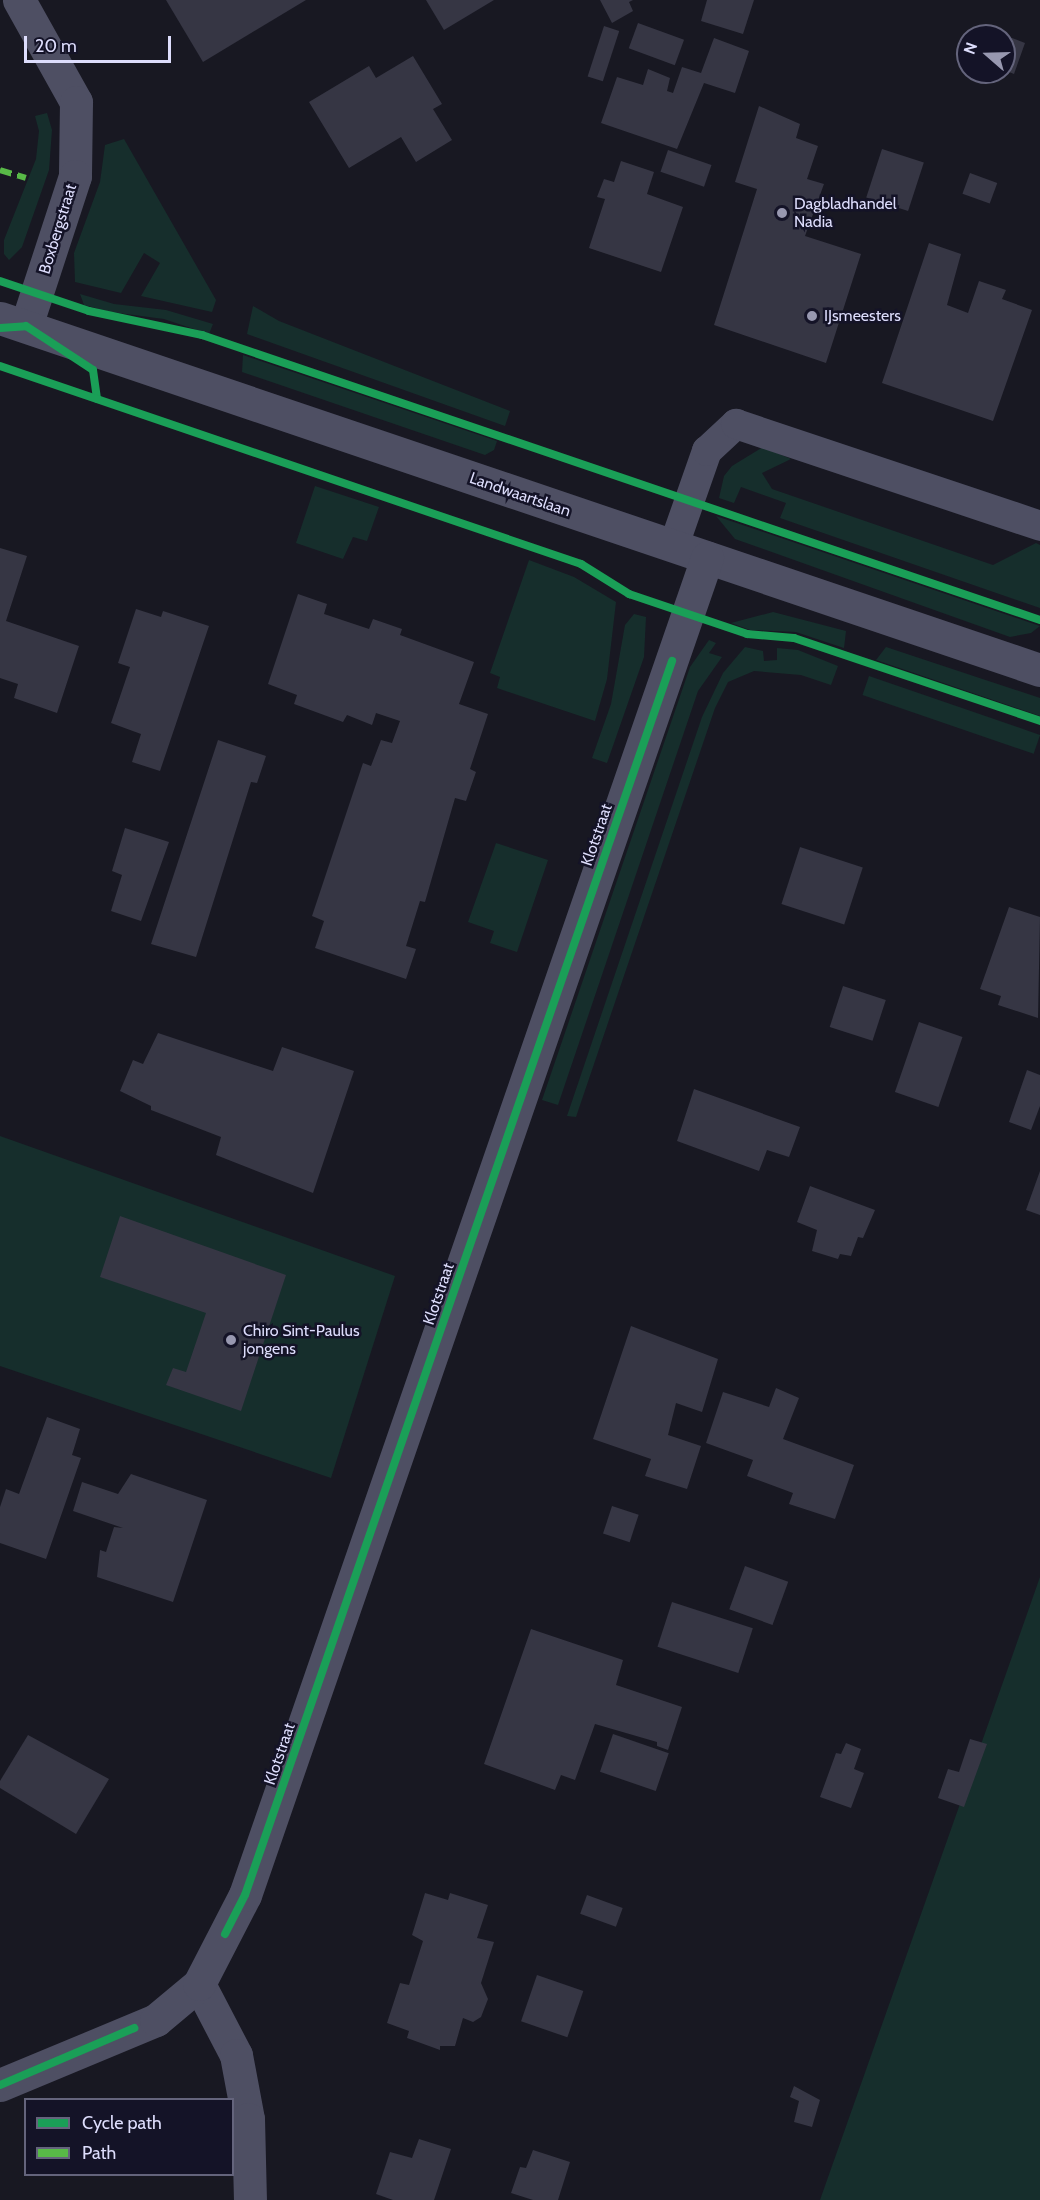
<!DOCTYPE html>
<html>
<head>
<meta charset="utf-8">
<style>
	body { margin:0 }
	#map { position:relative; width:1040px; height:2200px; overflow:hidden; background:#181822; font-family:Cabin,sans-serif }
	div>[style] { position:absolute }
	.green>* { inset:0; background:#162e2c; transform-origin:0 0 }
	.building>* { inset:0; background:#363644; transform-origin:0 0 }
	.service>* { height:30px; margin:-15px; padding:0 15px; transform-origin:15px; border-radius:15px; background:#4e4f63 }
	.minor>* { height:33px; margin:-16.5px; padding:0 16.5px; transform-origin:16.5px; border-radius:16.5px; background:#4e4f63 }
	.quiet>* { height:6px; margin-top:-3px; transform-origin:0; background:repeating-linear-gradient(90deg,#58b947 0 12px,transparent 0 18px) }
	.cycleway>* { height:8px; margin:-4px; padding:0 4px; transform-origin:4px; border-radius:4px; background:#1a9f57 }
	.dots>* { width:16px; height:16px; translate:-50% -50%; box-sizing:border-box; border:3px solid #141327; border-radius:50% }
	span { translate:-50% -50%; white-space:nowrap; text-align:center; line-height:1.15; -webkit-text-stroke:5px #141327; paint-order:stroke }
	.poi-label { font-size:16px; color:#ddddfc }
	.left { translate:0 -50%; text-align:left }
	.street-label { font-size:16px; color:#ddddfc }
	.legend { position:absolute; left:24px; top:2098px; width:210px; height:78px; box-sizing:border-box; background:#141327; border:2px solid #64647c; margin:0; padding:8px 10px; list-style:none; font-size:18px; color:#ddddfc }
	.legend li { display:flex; align-items:center; gap:12px; height:30px }
	.legend b { width:30px; border:2px solid #64647c }
	.north { position:absolute; left:956px; top:24px; width:60px; height:60px; box-sizing:border-box; background:#141327; border:2px solid #64647c; border-radius:50%; rotate:290deg; font-size:16px; font-weight:700; line-height:24px; text-align:center; color:#ddddfc }
	.north::after { content:''; display:block; margin:auto; width:21px; height:27px; background:#9898b0; clip-path:polygon(50% 0,100% 100%,50% 72%,0 100%) }
	.scale { position:absolute; left:24px; top:36px; width:147px; height:27px; box-sizing:border-box; border:3px solid #ddddfc; border-top:0; padding-left:8px; font-size:18px; line-height:21px; white-space:nowrap; color:#ddddfc; -webkit-text-stroke:4px #141327; paint-order:stroke }
</style>
</head>
<body>
<div id="map">
	<div class="green">
		<div style="clip-path:polygon(47px 113px,52px 130px,49px 170px,22px 247px,9px 260px,4px 254px,4px 240px,36px 159px,39px 131px,35px 116px)"></div>
		<div style="clip-path:polygon(124px 139px,216px 300px,212px 312px,141px 296px,160px 263px,144px 253px,121px 293px,75px 282px,74px 253px,100px 182px,105px 145px)"></div>
		<div style="clip-path:polygon(80px 294px,114px 304px,166px 310px,213px 324px,209px 334px,164px 319px,111px 312px,84px 305px)"></div>
		<div style="clip-path:polygon(253px 306px,279px 321px,510px 411px,505px 426px,247px 334px)"></div>
		<div style="clip-path:polygon(243px 355px,497px 441px,494px 450px,485px 455px,242px 372px)"></div>
		<div style="clip-path:polygon(763px 447px,791px 459px,762px 473px,772px 489px,993px 565px,1036px 543px,1040px 545px,1040px 608px,780px 518px,786px 503px,741px 487px,734px 503px,719px 498px,724px 476px,732px 466px)"></div>
		<div style="clip-path:polygon(315px 486px,379px 507px,367px 541px,353px 537px,343px 559px,296px 543px)"></div>
		<div style="clip-path:polygon(716px 516px,1040px 626px,1031px 633px,1010px 637px,735px 539px)"></div>
		<div style="clip-path:polygon(529px 560px,574px 577px,616px 602px,607px 679px,595px 721px,497px 688px,500px 677px,490px 673px)"></div>
		<div style="clip-path:polygon(773px 612px,846px 631px,844px 648px,796px 632px,750px 630px,731px 623px)"></div>
		<div style="clip-path:polygon(634px 614px,646px 617px,644px 657px,607px 763px,592px 758px,611px 704px,625px 625px)"></div>
		<div style="clip-path:polygon(709px 640px,716px 643px,709px 653px,722px 657px,698px 691px,558px 1105px,542px 1100px,690px 667px)"></div>
		<div style="clip-path:polygon(745px 647px,763px 651px,764px 661px,777px 660px,777px 648px,798px 650px,838px 666px,831px 685px,801px 675px,754px 671px,728px 682px,715px 708px,576px 1117px,567px 1116px,702px 717px,723px 673px)"></div>
		<div style="clip-path:polygon(886px 647px,1040px 698px,1040px 716px,876px 660px)"></div>
		<div style="left:869px;top:676px;width:181px;height:20px;rotate:19deg"></div>
		<div style="clip-path:polygon(496px 843px,548px 860px,517px 952px,490px 943px,494px 931px,468px 922px)"></div>
		<div style="clip-path:polygon(0 1136px,395px 1276px,331px 1478px,0 1366px)"></div>
		<div style="clip-path:polygon(1040px 1577px,1040px 2200px,820px 2200px,1014px 1651px)"></div>
	</div>
	<div class="building">
		<div style="clip-path:polygon(166px 0,306px 0,203px 62px)"></div>
		<div style="clip-path:polygon(426px 0,494px 0,444px 30px)"></div>
		<div style="clip-path:polygon(600px 0,633px 0,629px 2px,633px 11px,612px 23px)"></div>
		<div style="clip-path:polygon(707px 0,754px 0,743px 34px,701px 21px)"></div>
		<div style="left:638px;top:23px;width:49px;height:27px;rotate:20deg"></div>
		<div style="left:604px;top:26px;width:16px;height:53px;rotate:18deg"></div>
		<div style="clip-path:polygon(1004px 35px,1025px 43px,1014px 74px,1004px 70px)"></div>
		<div style="clip-path:polygon(714px 38px,749px 51px,735px 93px,704px 83px,677px 149px,601px 123px,617px 77px,643px 85px,648px 69px,670px 78px,667px 91px,673px 93px,682px 67px,701px 73px)"></div>
		<div style="clip-path:polygon(413px 56px,442px 104px,433px 109px,452px 140px,416px 162px,401px 137px,349px 168px,309px 102px,369px 66px,376px 78px)"></div>
		<div style="clip-path:polygon(759px 106px,800px 124px,796px 138px,818px 146px,807px 179px,824px 184px,805px 236px,861px 254px,826px 363px,714px 325px,757px 189px,735px 182px)"></div>
		<div style="left:882px;top:149px;width:44px;height:51px;rotate:18deg"></div>
		<div style="left:668px;top:150px;width:46px;height:23px;rotate:19deg"></div>
		<div style="clip-path:polygon(621px 161px,654px 172px,647px 194px,683px 207px,661px 272px,589px 248px,605px 199px,597px 197px,604px 179px,614px 182px)"></div>
		<div style="left:970px;top:173px;width:29px;height:22px;rotate:20deg"></div>
		<div style="clip-path:polygon(929px 243px,961px 254px,947px 305px,968px 313px,979px 281px,1006px 290px,1002px 299px,1032px 310px,993px 421px,882px 383px)"></div>
		<div style="clip-path:polygon(0 548px,27px 556px,6px 621px,79px 646px,57px 713px,14px 698px,18px 684px,0 678px)"></div>
		<div style="clip-path:polygon(298px 594px,327px 604px,324px 614px,369px 629px,373px 619px,402px 629px,400px 635px,474px 662px,459px 704px,488px 714px,470px 769px,476px 772px,466px 801px,455px 798px,425px 902px,420px 901px,406px 946px,416px 949px,406px 979px,315px 948px,324px 921px,312px 916px,363px 763px,371px 766px,381px 740px,392px 743px,400px 721px,376px 713px,372px 725px,347px 715px,343px 722px,294px 704px,297px 695px,268px 684px)"></div>
		<div style="clip-path:polygon(136px 609px,161px 617px,163px 611px,209px 626px,160px 771px,132px 762px,141px 734px,111px 723px,130px 667px,118px 663px)"></div>
		<div style="clip-path:polygon(218px 740px,266px 756px,257px 783px,251px 782px,196px 957px,151px 944px)"></div>
		<div style="clip-path:polygon(125px 828px,169px 842px,141px 921px,111px 911px,122px 875px,112px 871px)"></div>
		<div style="left:800px;top:847px;width:66px;height:60px;rotate:18deg"></div>
		<div style="clip-path:polygon(1009px 907px,1040px 917px,1038px 1018px,998px 1005px,1001px 996px,980px 989px)"></div>
		<div style="left:843px;top:986px;width:45px;height:43px;rotate:18deg"></div>
		<div style="left:919px;top:1022px;width:46px;height:74px;rotate:19deg"></div>
		<div style="clip-path:polygon(158px 1033px,273px 1071px,282px 1047px,354px 1071px,313px 1193px,216px 1155px,221px 1137px,151px 1110px,151px 1106px,120px 1091px,133px 1060px,143px 1064px)"></div>
		<div style="clip-path:polygon(1027px 1070px,1040px 1075px,1040px 1106px,1031px 1130px,1009px 1122px)"></div>
		<div style="clip-path:polygon(694px 1089px,800px 1127px,789px 1157px,767px 1150px,759px 1171px,677px 1141px)"></div>
		<div style="clip-path:polygon(1040px 1171px,1040px 1215px,1026px 1210px)"></div>
		<div style="clip-path:polygon(810px 1186px,875px 1210px,863px 1238px,858px 1237px,851px 1256px,840px 1254px,838px 1259px,812px 1251px,817px 1230px,797px 1222px)"></div>
		<div style="clip-path:polygon(120px 1216px,286px 1275px,241px 1411px,166px 1385px,173px 1368px,186px 1372px,206px 1313px,100px 1277px)"></div>
		<div style="clip-path:polygon(631px 1326px,718px 1359px,702px 1412px,676px 1403px,668px 1435px,701px 1446px,687px 1489px,645px 1476px,651px 1459px,593px 1439px)"></div>
		<div style="clip-path:polygon(776px 1388px,799px 1398px,783px 1439px,854px 1465px,835px 1519px,789px 1504px,793px 1493px,747px 1476px,753px 1460px,706px 1443px,723px 1392px,769px 1407px)"></div>
		<div style="clip-path:polygon(47px 1417px,80px 1429px,72px 1455px,81px 1458px,46px 1559px,0 1543px,0 1507px,6px 1489px,19px 1494px)"></div>
		<div style="clip-path:polygon(131px 1474px,207px 1500px,173px 1602px,97px 1577px,100px 1550px,106px 1552px,114px 1527px,123px 1528px,73px 1511px,82px 1482px,118px 1494px)"></div>
		<div style="left:612px;top:1506px;width:28px;height:29px;rotate:18deg"></div>
		<div style="left:745px;top:1566px;width:46px;height:46px;rotate:20deg"></div>
		<div style="left:672px;top:1602px;width:85px;height:47px;rotate:18deg"></div>
		<div style="clip-path:polygon(531px 1629px,623px 1660px,616px 1685px,682px 1707px,668px 1750px,657px 1746px,657px 1742px,595px 1724px,575px 1780px,561px 1775px,555px 1790px,484px 1764px)"></div>
		<div style="left:613px;top:1734px;width:59px;height:40px;rotate:19deg"></div>
		<div style="clip-path:polygon(28px 1735px,109px 1779px,76px 1834px,0 1788px,0 1781px)"></div>
		<div style="clip-path:polygon(970px 1739px,987px 1744px,964px 1807px,938px 1798px,948px 1769px,959px 1772px)"></div>
		<div style="clip-path:polygon(846px 1743px,861px 1749px,854px 1769px,864px 1773px,851px 1808px,820px 1797px,836px 1753px,841px 1754px)"></div>
		<div style="clip-path:polygon(425px 1893px,448px 1900px,450px 1893px,488px 1905px,477px 1938px,494px 1942px,481px 1983px,488px 1999px,481px 2017px,473px 2022px,463px 2018px,455px 2046px,440px 2046px,440px 2050px,407px 2038px,409px 2031px,387px 2023px,400px 1983px,409px 1985px,423px 1941px,412px 1935px)"></div>
		<div style="left:587px;top:1895px;width:38px;height:20px;rotate:20deg"></div>
		<div style="left:537px;top:1975px;width:49px;height:49px;rotate:19deg"></div>
		<div style="clip-path:polygon(794px 2086px,820px 2100px,812px 2127px,794px 2122px,799px 2101px,790px 2097px)"></div>
		<div style="clip-path:polygon(419px 2139px,451px 2149px,434px 2200px,393px 2200px,376px 2194px,390px 2152px,412px 2158px)"></div>
		<div style="clip-path:polygon(533px 2150px,570px 2162px,558px 2200px,533px 2200px,511px 2193px,520px 2167px,526px 2168px)"></div>
	</div>
	<div class="service">
		<div style="left:674px;top:545px;width:100px;rotate:-70.7deg"></div>
		<div style="left:707px;top:451px;width:40px;rotate:-43deg"></div>
		<div style="left:736px;top:424px;width:321px;rotate:18.5deg"></div>
	</div>
	<div class="minor">
		<div style="left:19px;top:0;width:117px;rotate:60.8deg"></div>
		<div style="left:76px;top:102px;width:74px;rotate:90.8deg"></div>
		<div style="left:75px;top:176px;width:158px;rotate:108.1deg"></div>
		<div style="left:0;top:318px;width:1098px;rotate:18.7deg"></div>
		<div style="left:199px;top:1984px;width:80px;rotate:62.5deg"></div>
		<div style="left:236px;top:2055px;width:65px;rotate:79.4deg"></div>
		<div style="left:248px;top:2119px;width:81px;rotate:88.6deg"></div>
		<div style="left:0;top:2085px;width:169px;rotate:-22.6deg"></div>
		<div style="left:156px;top:2020px;width:56px;rotate:-39.9deg"></div>
		<div style="left:199px;top:1984px;width:100px;rotate:-62.7deg"></div>
		<div style="left:245px;top:1895px;width:1415px;rotate:-70.94deg"></div>
	</div>
	<div class="quiet">
		<div style="left:0;top:170px;width:27px;rotate:17deg"></div>
	</div>
	<div class="cycleway">
		<div style="left:0;top:281px;width:94px;rotate:18.6deg"></div>
		<div style="left:89px;top:311px;width:116px;rotate:12deg"></div>
		<div style="left:202px;top:335px;width:885px;rotate:18.78deg"></div>
		<div style="left:0;top:328px;width:26px;rotate:-4deg"></div>
		<div style="left:26px;top:326px;width:80px;rotate:33.3deg"></div>
		<div style="left:93px;top:370px;width:29px;rotate:82deg"></div>
		<div style="left:0;top:366px;width:614px;rotate:18.82deg"></div>
		<div style="left:581px;top:564px;width:57px;rotate:32deg"></div>
		<div style="left:629px;top:594px;width:125px;rotate:18.7deg"></div>
		<div style="left:747px;top:634px;width:47px;rotate:4.9deg"></div>
		<div style="left:794px;top:638px;width:260px;rotate:18.6deg"></div>
		<div style="left:225px;top:1934px;width:44px;rotate:-62.9deg"></div>
		<div style="left:245px;top:1895px;width:1306px;rotate:-70.91deg"></div>
		<div style="left:0;top:2085px;width:146px;rotate:-23deg"></div>
	</div>
	<div class="dots">
		<div style="left:782px;top:213px;background:#9898b0"></div>
		<div style="left:812px;top:316px;background:#9898b0"></div>
		<div style="left:231px;top:1340px;background:#9898b0"></div>
	</div>
	<div class="poi-label">
		<span class="left" style="left:794px;top:213px">Dagbladhandel<br>Nadia</span>
		<span class="left" style="left:824px;top:316px">IJsmeesters</span>
		<span class="left" style="left:243px;top:1340px">Chiro Sint-Paulus<br>jongens</span>
	</div>
	<div class="street-label">
		<span style="left:58px;top:229px;rotate:-73deg">Boxbergstraat</span>
		<span style="left:520px;top:495px;rotate:19deg">Landwaartslaan</span>
		<span style="left:597px;top:835px;rotate:-71deg">Klotstraat</span>
		<span style="left:439px;top:1294px;rotate:-71deg">Klotstraat</span>
		<span style="left:280px;top:1754px;rotate:-71deg">Klotstraat</span>
	</div>
	<ul class="legend">
	<li><b style="height:8px;background:#1a9f57"></b>Cycle path</li>
	<li><b style="height:8px;background:#58b947"></b>Path</li>
	</ul>
	<div class="north">N</div>
	<div class="scale">20 m</div>
</div>
</body>
</html>
